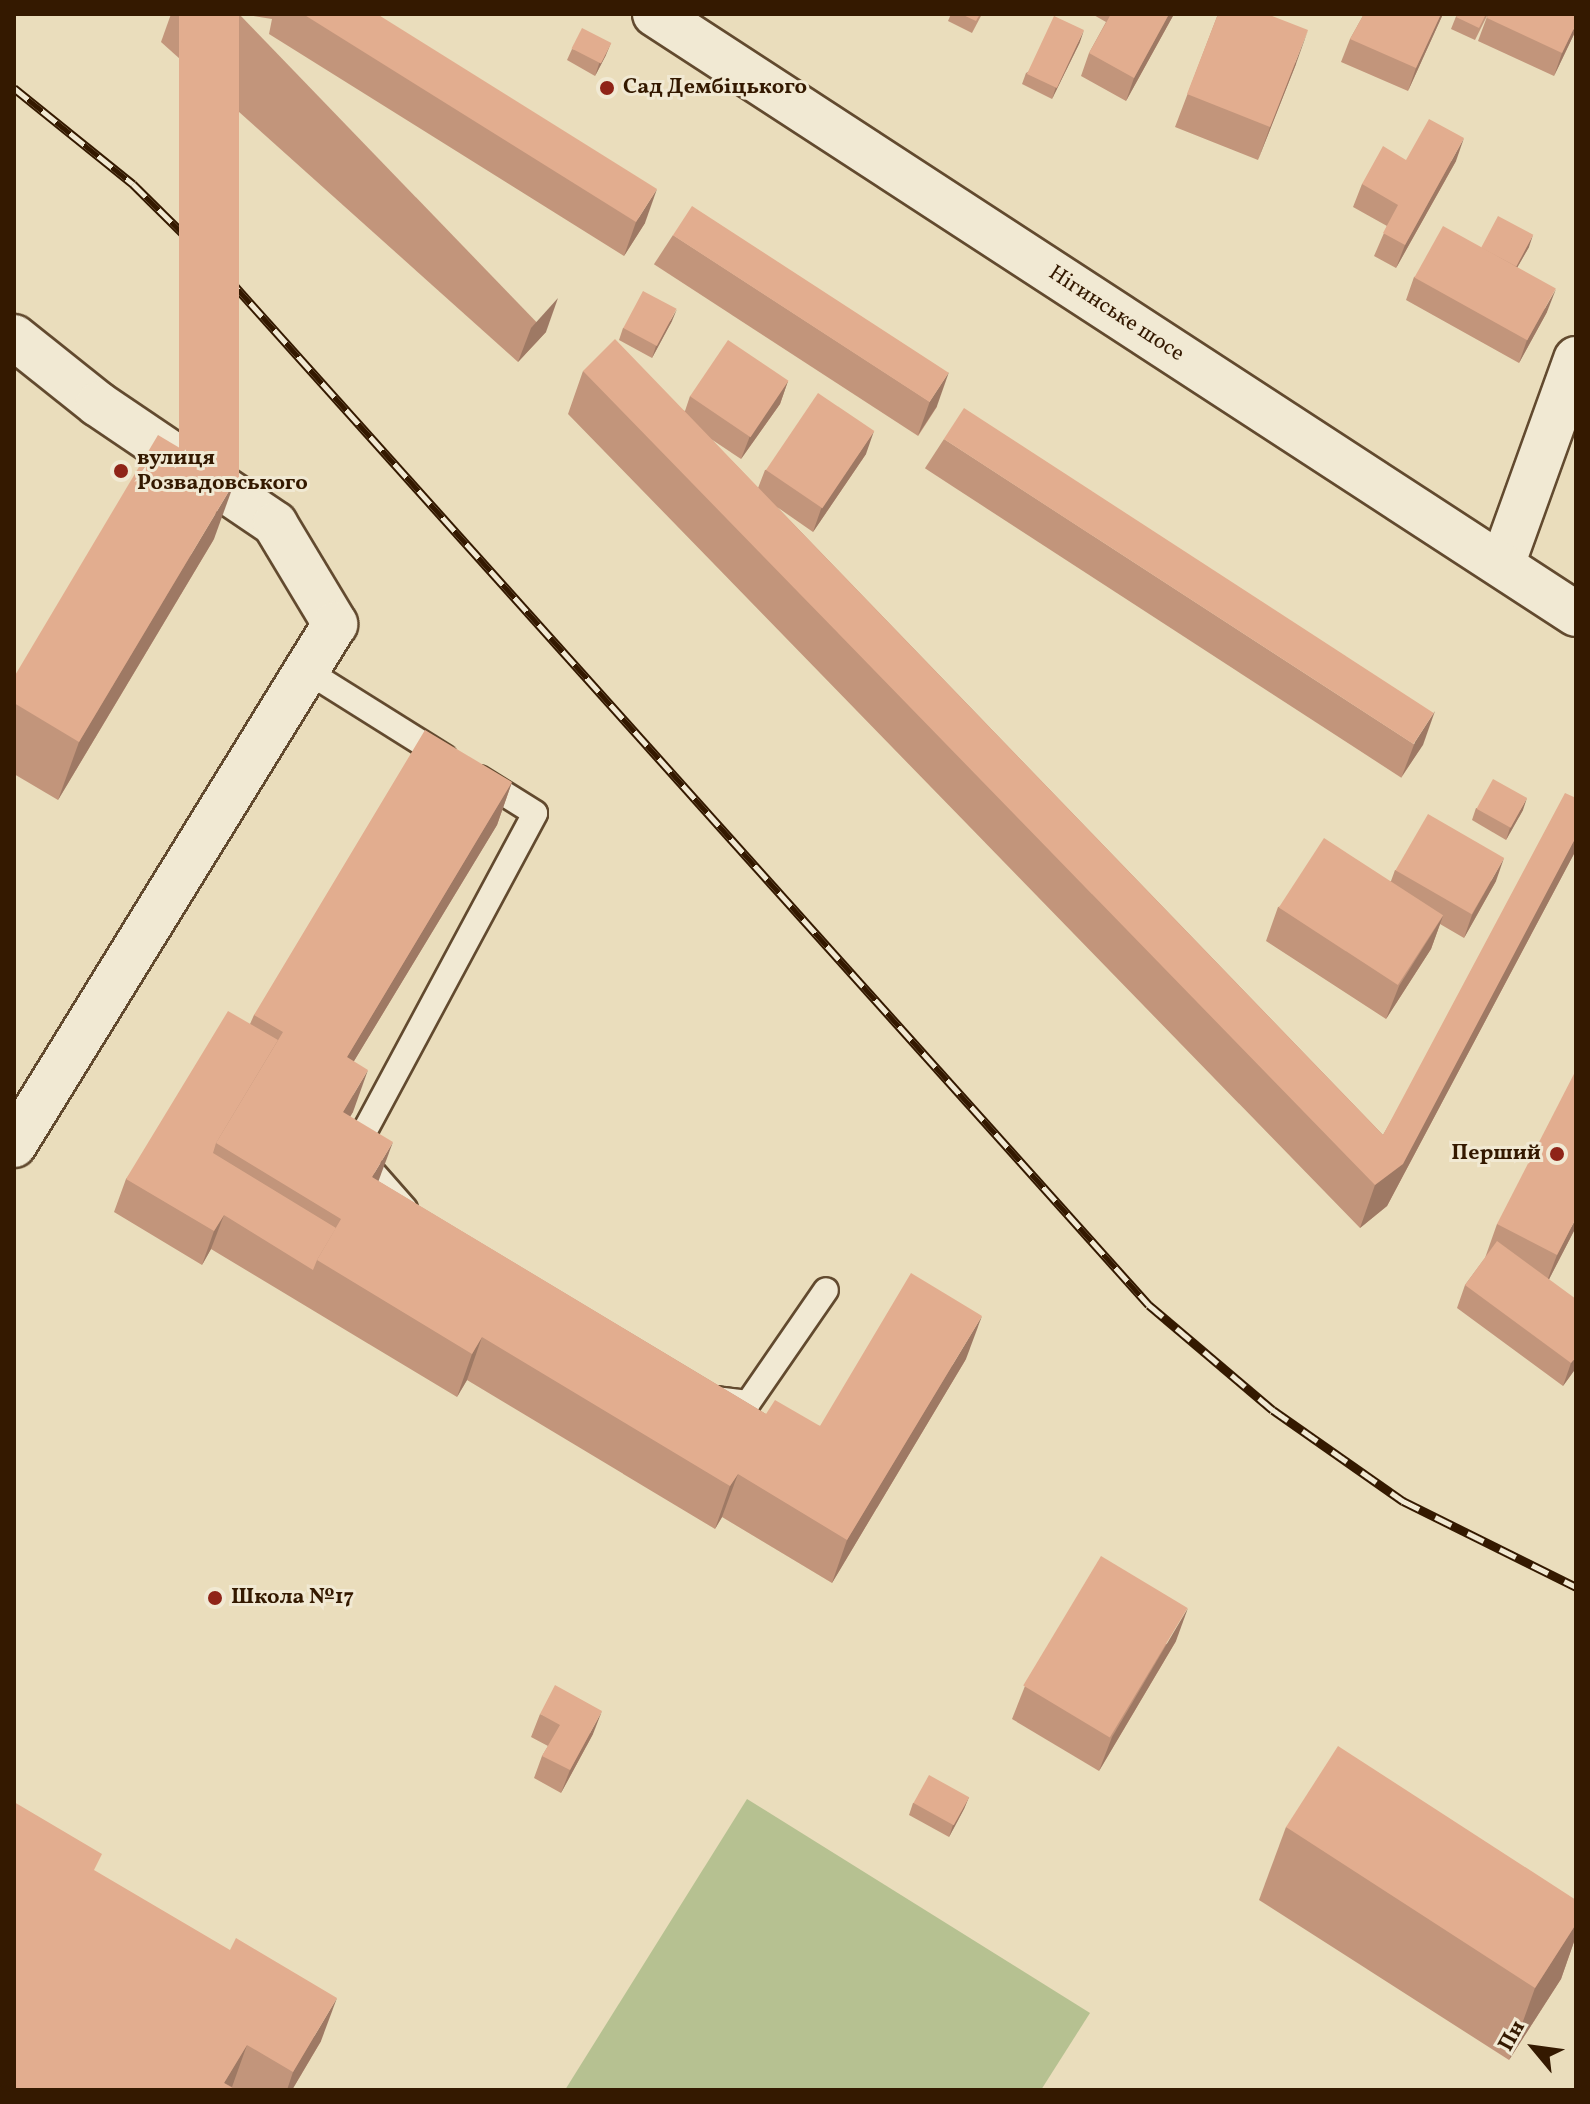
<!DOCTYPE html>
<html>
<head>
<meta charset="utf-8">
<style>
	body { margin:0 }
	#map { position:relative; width:1590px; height:2104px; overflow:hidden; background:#eaddbc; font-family:Vollkorn,serif }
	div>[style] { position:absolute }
	.green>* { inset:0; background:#b6c191 }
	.roads { filter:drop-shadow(2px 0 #624a2f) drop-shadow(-2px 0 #624a2f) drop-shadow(0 2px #624a2f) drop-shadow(0 -2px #624a2f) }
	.service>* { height:24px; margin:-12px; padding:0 12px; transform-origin:12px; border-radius:12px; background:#f1e9d3 }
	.minor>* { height:44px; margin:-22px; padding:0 22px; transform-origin:22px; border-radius:22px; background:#f1e9d3 }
	.tertiary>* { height:44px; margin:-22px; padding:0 22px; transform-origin:22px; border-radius:22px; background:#f1e9d3 }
	.secondary>* { height:44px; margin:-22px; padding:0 22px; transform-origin:22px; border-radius:22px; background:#f1e9d3 }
	.rail>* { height:9px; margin-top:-4.5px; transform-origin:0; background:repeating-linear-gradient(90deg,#f1e9d3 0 18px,#341900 0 36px); box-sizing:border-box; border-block:2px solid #341900 }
	.wall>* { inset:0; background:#c2957b; transform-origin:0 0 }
	.shaded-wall>* { inset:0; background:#9e7964 }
	.building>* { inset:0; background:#e2ad8f; transform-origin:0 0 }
	.dots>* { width:22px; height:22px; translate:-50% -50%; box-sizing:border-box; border:4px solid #f1e9d3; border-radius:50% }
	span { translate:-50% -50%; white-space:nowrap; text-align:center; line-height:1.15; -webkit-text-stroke:6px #f1e9d3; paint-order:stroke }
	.poi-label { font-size:22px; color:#341900; font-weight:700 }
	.left { translate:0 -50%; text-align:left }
	.right { translate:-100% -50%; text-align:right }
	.street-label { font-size:22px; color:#341900 }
	.frame { position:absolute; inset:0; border:16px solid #341900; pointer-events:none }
	.north { position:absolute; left:1494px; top:2008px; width:80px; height:80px; -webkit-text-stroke:6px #f1e9d3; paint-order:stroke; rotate:299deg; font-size:22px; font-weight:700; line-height:32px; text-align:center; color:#341900 }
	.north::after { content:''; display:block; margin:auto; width:28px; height:36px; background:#341900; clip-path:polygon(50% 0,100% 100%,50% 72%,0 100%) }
</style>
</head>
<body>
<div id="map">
	<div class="green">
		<div style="clip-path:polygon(747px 1799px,1090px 2013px,1041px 2090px,565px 2090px)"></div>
	</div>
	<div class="roads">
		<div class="service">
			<div style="left:307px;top:671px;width:162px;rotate:32.1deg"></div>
			<div style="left:405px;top:1209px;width:77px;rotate:-131.3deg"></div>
			<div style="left:354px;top:1151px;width:383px;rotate:-61.8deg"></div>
			<div style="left:535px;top:813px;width:66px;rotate:-148deg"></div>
			<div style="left:715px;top:1399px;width:33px;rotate:7deg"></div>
			<div style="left:748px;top:1403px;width:137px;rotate:-55.4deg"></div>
		</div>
		<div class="minor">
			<div style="left:1502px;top:565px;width:219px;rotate:-70.2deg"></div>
		</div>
		<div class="tertiary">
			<div style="left:14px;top:337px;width:107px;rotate:38.6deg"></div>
			<div style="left:98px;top:404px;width:214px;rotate:34.1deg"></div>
			<div style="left:275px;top:524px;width:117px;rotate:59deg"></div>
			<div style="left:335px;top:624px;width:612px;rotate:121.64deg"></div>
		</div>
		<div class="secondary">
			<div style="left:655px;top:14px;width:1099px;rotate:33.08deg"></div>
		</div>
	</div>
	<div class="rail">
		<div style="left:14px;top:88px;width:153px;rotate:38.9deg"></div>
		<div style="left:133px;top:184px;width:131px;rotate:44.7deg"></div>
		<div style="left:226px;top:276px;width:1382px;rotate:48.11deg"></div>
		<div style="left:1149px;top:1305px;width:162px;rotate:40.3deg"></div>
		<div style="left:1273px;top:1410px;width:159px;rotate:35deg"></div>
		<div style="left:1403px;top:1501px;width:193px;rotate:26.4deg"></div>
	</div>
	<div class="wall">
		<div style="clip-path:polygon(171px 14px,239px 14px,546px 332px,518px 362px,161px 42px)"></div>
		<div style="clip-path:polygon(241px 14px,377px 14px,645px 223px,624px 256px,269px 34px,272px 19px)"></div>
		<div style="clip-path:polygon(951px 14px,982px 14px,972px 33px,948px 21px)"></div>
		<div style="clip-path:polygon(1092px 14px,1174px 14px,1126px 101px,1081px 76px,1089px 53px,1106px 22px)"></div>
		<div style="clip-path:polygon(1218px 14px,1272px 14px,1271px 16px,1296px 64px,1258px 160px,1175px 127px)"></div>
		<div style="clip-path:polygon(1364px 14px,1443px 14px,1408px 91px,1341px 62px,1350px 39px)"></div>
		<div style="clip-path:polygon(1457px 14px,1488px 14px,1475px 40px,1451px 29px)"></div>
		<div style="clip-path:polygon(1488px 14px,1576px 30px,1554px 76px,1478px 41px)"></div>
		<div style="clip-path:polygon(1080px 42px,1052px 99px,1022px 84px,1026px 73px)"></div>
		<div style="clip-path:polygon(572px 49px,606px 55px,595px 76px,567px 60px)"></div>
		<div style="clip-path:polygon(1406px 160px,1456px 161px,1396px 268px,1374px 256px,1387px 226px,1353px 207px,1362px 184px)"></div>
		<div style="left:673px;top:235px;width:315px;height:35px;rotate:33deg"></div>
		<div style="clip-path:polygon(1529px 247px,1517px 268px,1547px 312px,1519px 363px,1406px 300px,1414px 277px,1481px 248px)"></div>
		<div style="clip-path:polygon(672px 321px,652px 358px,619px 340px,623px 328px)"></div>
		<div style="clip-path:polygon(583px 371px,685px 411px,690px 396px,788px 381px,780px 404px,741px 459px,711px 439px,758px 488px,765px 470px,866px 454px,813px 532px,777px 507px,1383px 1135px,1576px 798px,1576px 850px,1387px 1206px,1360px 1228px,568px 414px)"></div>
		<div style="left:944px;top:439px;width:568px;height:35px;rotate:33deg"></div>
		<div style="clip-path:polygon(214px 539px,58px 800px,14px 774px,14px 677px)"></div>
		<div style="clip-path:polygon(512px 782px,497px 825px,354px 1061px,353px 1112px,350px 1116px,378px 1181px,766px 1414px,820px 1426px,966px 1359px,832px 1583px,722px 1517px,715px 1529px,467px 1380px,457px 1397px,211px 1249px,202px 1265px,114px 1212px,126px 1179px,250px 1024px,254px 1015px)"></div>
		<div style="clip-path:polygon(1476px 808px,1523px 810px,1506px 840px,1472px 820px)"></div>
		<div style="clip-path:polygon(1395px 870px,1496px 881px,1464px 938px,1440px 924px,1431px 949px,1386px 1019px,1266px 941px,1278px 907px,1391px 881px)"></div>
		<div style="clip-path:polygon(1497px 1224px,1576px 1227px,1549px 1279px,1576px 1368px,1563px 1386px,1457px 1308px,1465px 1285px,1485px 1258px)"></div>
		<div style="clip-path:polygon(1176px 1641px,1099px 1771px,1012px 1719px,1025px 1686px)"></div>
		<div style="clip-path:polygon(540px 1714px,593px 1734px,561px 1793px,534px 1778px,542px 1756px,548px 1746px,531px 1737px)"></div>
		<div style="clip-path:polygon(969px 1797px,964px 1809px,949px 1837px,909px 1815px,913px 1803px)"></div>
		<div style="clip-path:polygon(1286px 1827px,1576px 1900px,1576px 1936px,1561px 1979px,1509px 2060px,1259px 1900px)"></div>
		<div style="clip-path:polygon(96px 1872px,321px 2041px,292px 2090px,14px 2090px)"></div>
	</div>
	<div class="shaded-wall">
		<div style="clip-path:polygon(1169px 14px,1174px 14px,1126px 101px,1134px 78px)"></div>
		<div style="clip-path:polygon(1441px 14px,1443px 14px,1408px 91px,1416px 68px)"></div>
		<div style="clip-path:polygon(1576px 24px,1576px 30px,1554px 76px,1562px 53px)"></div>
		<div style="clip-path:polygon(1084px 30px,1080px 42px,1052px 99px,1056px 87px)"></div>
		<div style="clip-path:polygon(1308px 30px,1296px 64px,1258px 160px,1270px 127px)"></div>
		<div style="clip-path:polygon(611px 43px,606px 55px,595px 76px,599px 64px)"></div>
		<div style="clip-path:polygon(1464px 138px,1456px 161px,1396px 268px,1405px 245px)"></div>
		<div style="clip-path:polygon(657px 189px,645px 223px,624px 256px,636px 222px)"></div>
		<div style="clip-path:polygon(1533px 235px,1529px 247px,1507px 285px,1511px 273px)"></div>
		<div style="clip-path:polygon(1556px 289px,1547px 312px,1519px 363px,1527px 340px)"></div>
		<div style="clip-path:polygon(558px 298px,546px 332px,518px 362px,531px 328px)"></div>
		<div style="clip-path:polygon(677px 309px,672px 321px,652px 358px,656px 346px)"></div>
		<div style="clip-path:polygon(949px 372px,937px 406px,918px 435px,930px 401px)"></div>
		<div style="clip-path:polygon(788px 381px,780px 404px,741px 459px,750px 436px)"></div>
		<div style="clip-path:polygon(874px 431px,866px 454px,813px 532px,821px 509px)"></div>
		<div style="clip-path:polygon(235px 481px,214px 539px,58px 800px,79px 742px)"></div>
		<div style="clip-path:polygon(1435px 711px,1423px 745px,1402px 776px,1415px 742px)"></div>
		<div style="clip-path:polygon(512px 782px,497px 825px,331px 1099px,347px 1057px)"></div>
		<div style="clip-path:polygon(1527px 798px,1523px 810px,1506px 840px,1510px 828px)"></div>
		<div style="clip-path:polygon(1576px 837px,1576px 850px,1387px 1206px,1360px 1228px,1375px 1185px)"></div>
		<div style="clip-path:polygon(1504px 858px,1496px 881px,1464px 938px,1472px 915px)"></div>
		<div style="clip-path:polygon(1443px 916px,1431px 949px,1386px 1019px,1399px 986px)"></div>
		<div style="clip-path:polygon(368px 1070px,353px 1112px,327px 1155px,343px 1112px)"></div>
		<div style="clip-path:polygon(393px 1142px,377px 1185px,372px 1177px)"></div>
		<div style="clip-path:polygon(224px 1215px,211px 1249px,202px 1265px,214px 1231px)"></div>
		<div style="clip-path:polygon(1576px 1218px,1576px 1227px,1544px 1289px,1557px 1255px)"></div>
		<div style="clip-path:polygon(982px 1316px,966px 1359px,832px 1583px,847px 1540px)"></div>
		<div style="clip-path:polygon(482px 1337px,467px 1380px,457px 1397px,472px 1354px)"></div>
		<div style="clip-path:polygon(1576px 1357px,1576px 1368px,1563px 1386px,1571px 1363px)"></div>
		<div style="clip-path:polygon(738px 1474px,722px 1517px,715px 1529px,730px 1486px)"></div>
		<div style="clip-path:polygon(1188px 1608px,1176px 1641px,1099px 1771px,1112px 1737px)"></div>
		<div style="clip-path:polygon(602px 1711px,593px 1734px,561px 1793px,570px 1770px)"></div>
		<div style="clip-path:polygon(969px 1797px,964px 1809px,949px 1837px,953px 1825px)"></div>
		<div style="clip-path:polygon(1576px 1924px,1576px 1936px,1561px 1979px,1509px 2060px,1535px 1988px)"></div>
		<div style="clip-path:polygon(337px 1998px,321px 2041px,292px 2090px,287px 2090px,293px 2072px)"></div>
		<div style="clip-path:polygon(247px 2045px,232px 2087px,224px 2083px)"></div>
	</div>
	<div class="building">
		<div style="left:179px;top:14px;width:60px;height:472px"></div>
		<div style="clip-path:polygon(303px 14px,377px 14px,657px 189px,636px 222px)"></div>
		<div style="clip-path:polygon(961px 14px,980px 14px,976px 21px)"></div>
		<div style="clip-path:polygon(1111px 14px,1169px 14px,1134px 78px,1089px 53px)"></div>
		<div style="clip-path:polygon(1218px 14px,1267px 14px,1308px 30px,1270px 127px,1187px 94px)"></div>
		<div style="clip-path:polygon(1364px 14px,1441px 14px,1416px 68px,1350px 39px)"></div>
		<div style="clip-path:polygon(1457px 14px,1486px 14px,1479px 28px,1456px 17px)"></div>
		<div style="clip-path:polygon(1488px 14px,1576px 14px,1576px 24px,1562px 53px,1487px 18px)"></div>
		<div style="left:1054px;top:16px;width:33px;height:64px;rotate:25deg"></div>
		<div style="left:582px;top:28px;width:33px;height:23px;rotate:27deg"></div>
		<div style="clip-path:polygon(1429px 119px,1464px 138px,1405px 245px,1383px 233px,1398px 205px,1362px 184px,1383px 146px,1406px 160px)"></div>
		<div style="left:692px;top:206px;width:306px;height:35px;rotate:33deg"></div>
		<div style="left:1498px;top:216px;width:40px;height:36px;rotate:28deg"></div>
		<div style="left:1443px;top:226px;width:129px;height:59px;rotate:29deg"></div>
		<div style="left:643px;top:291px;width:38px;height:42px;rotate:28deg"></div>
		<div style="clip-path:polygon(615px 339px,1383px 1135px,1565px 793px,1576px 798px,1576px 837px,1403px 1164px,1375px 1185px,583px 371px)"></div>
		<div style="left:728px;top:340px;width:73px;height:68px;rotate:34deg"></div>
		<div style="left:818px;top:393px;width:68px;height:93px;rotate:34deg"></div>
		<div style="left:964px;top:408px;width:560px;height:37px;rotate:33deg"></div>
		<div style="clip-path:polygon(158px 435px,235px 481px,79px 742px,14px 703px,14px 677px)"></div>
		<div style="clip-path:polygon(425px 730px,512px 782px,347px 1057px,368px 1070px,343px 1112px,393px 1142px,372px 1177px,766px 1414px,775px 1400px,820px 1426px,911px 1273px,982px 1316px,847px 1540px,738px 1474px,730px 1486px,482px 1337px,472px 1354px,317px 1260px,341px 1219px,216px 1143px,283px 1032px,254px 1015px)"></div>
		<div style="left:1493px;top:779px;width:39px;height:34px;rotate:29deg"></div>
		<div style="left:1428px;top:814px;width:88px;height:65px;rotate:30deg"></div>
		<div style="left:1324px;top:838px;width:142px;height:83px;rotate:33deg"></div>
		<div style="clip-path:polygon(228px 1011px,278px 1040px,216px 1143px,213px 1153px,336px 1228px,317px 1260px,313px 1270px,224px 1215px,214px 1231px,126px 1179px)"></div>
		<div style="clip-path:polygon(1576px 1070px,1576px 1218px,1557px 1255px,1497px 1224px)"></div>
		<div style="clip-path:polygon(1497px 1241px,1576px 1299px,1576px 1357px,1571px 1363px,1465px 1285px)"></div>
		<div style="left:1101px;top:1556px;width:101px;height:151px;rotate:31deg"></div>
		<div style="clip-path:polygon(555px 1685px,602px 1711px,570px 1770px,542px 1756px,560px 1725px,540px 1714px)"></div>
		<div style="clip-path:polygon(1338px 1746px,1576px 1900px,1576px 1924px,1535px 1988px,1286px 1827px)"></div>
		<div style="left:929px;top:1775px;width:46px;height:32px;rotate:29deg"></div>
		<div style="clip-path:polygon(14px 1802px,102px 1854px,94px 1870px,230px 1950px,236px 1938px,337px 1998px,293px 2072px,247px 2045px,224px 2083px,236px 2090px,14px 2090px)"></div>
	</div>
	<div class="dots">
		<div style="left:607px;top:88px;background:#8f2418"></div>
		<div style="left:121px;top:471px;background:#8f2418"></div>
		<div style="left:1557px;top:1154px;background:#8f2418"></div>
		<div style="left:215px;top:1598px;background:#8f2418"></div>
	</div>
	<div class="poi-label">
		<span class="left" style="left:623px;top:88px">Сад Дембіцького</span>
		<span class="left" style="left:137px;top:471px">вулиця<br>Розвадовського</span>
		<span class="right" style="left:1541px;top:1154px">Перший</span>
		<span class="left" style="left:231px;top:1598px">Школа №17</span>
	</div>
	<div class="street-label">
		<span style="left:1116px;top:314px;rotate:33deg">Нігинське шосе</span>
	</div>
	<div class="frame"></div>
	<div class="north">Пн</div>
</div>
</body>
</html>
